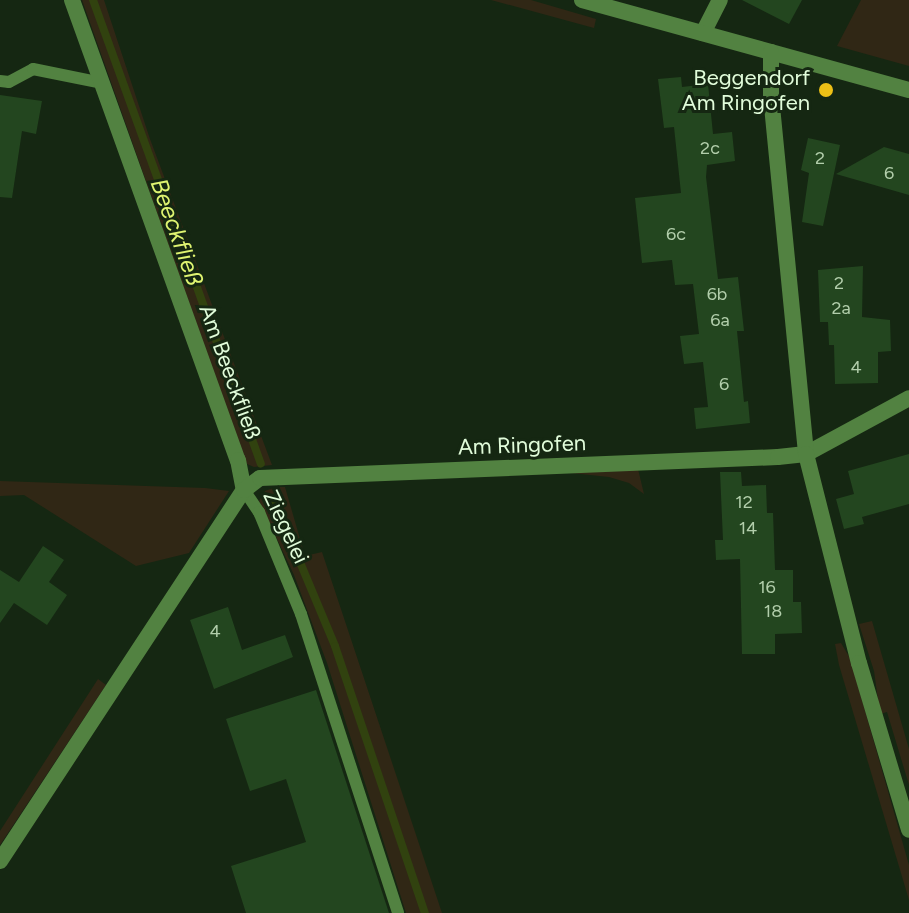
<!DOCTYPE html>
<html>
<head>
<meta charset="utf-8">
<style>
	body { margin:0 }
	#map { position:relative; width:909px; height:913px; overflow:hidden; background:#152712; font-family:Figtree,sans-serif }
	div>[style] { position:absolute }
	.green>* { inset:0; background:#302715 }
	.stream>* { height:8px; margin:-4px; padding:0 4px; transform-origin:4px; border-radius:4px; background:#31420f }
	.building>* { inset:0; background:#23461f }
	.service>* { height:12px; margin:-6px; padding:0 6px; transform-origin:6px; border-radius:6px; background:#528241 }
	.minor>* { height:16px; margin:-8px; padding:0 8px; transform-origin:8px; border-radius:8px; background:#528241 }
	.tertiary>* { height:16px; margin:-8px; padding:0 8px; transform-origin:8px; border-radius:8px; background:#528241 }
	.dots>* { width:22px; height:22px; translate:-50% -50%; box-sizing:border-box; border:4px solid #152712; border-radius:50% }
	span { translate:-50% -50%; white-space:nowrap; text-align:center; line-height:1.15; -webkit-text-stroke:6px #152712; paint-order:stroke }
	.number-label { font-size:18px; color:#b2ceab }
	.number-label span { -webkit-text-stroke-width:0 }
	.poi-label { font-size:22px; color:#e1fcda }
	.right { translate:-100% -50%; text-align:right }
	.street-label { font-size:22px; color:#e1fcda }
	.water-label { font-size:24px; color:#dff471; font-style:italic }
</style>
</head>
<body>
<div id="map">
	<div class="green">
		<div style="clip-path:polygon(82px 0,104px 0,150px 139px,272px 465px,254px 467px,247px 464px,241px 450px)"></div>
		<div style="clip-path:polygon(491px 0,531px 0,596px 19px,594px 28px)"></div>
		<div style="clip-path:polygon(861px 0,909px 0,909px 66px,837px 46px)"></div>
		<div style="clip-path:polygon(638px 469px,644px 494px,629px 483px,609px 477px,571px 473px)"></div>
		<div style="clip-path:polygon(0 481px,205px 488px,229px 491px,189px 553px,136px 566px,24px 495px,0 496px)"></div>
		<div style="clip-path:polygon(276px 487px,285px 487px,305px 556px,322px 552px,442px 913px,406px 913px,327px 663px,294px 575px,259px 501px,265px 491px)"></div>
		<div style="clip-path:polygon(872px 621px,909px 749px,909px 785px,887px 712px,880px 714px,874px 671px,859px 624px)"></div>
		<div style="clip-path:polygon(841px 643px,850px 658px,909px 865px,909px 900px,839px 665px,835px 644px)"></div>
		<div style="clip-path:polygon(98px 679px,106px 685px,0 845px,0 831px)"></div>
	</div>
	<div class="stream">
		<div style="left:93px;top:0;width:493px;rotate:70.1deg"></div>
		<div style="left:274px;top:500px;width:158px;rotate:67.3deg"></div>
		<div style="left:335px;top:646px;width:282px;rotate:71.4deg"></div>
	</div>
	<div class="building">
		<div style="clip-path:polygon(742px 0,802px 0,789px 24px)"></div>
		<div style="clip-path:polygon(681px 77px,682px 87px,708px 84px,713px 134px,732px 132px,735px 161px,707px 165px,706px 177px,718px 279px,738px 277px,744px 331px,737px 331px,744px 402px,748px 401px,750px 423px,696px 429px,694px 408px,708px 407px,703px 362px,684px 364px,680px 336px,699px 334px,693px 284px,675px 285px,672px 260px,642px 263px,635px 198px,681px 193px,674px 127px,664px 128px,658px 79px)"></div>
		<div style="clip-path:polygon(0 95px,42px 101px,36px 134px,22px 131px,12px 198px,0 197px)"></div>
		<div style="clip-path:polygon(808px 138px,840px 145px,823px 226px,802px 222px,809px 173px,801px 170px)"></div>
		<div style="clip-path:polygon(884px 147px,909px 154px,909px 195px,836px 174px)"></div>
		<div style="clip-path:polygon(863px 266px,862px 317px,890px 320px,891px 351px,878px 352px,878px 383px,835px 384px,834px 345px,829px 345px,828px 322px,820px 322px,818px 270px)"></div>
		<div style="clip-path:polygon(909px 454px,909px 504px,862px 517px,864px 524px,844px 529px,836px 499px,854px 494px,848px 471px)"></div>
		<div style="clip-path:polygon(720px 472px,741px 472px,742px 486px,766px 485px,767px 513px,773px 513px,775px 570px,793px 570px,793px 602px,801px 602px,802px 633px,775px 634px,775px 654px,742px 654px,740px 559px,716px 560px,715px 540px,723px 540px)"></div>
		<div style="clip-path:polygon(43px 546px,64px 560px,49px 582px,67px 595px,47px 625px,14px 603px,0 623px,0 570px,19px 582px)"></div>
		<div style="clip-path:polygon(228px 607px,242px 650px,285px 635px,293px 657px,214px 689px,190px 620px)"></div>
		<div style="clip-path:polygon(316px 690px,389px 913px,246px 913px,231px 866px,306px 842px,286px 779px,250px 791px,226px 719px)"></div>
	</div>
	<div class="service">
		<div style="left:0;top:81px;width:9px;rotate:6deg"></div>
		<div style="left:9px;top:82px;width:27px;rotate:-28deg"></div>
		<div style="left:33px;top:69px;width:70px;rotate:11.5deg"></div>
		<div style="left:244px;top:490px;width:27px;rotate:56deg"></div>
		<div style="left:259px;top:512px;width:110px;rotate:67.6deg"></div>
		<div style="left:301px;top:614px;width:314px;rotate:72deg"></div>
	</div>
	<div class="minor">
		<div style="left:72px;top:0;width:489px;rotate:70.2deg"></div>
		<div style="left:238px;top:460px;width:31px;rotate:79deg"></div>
		<div style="left:703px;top:33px;width:37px;rotate:-63deg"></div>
		<div style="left:0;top:861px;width:444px;rotate:-56.7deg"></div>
		<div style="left:244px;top:490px;width:20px;rotate:-37deg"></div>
		<div style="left:260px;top:478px;width:518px;rotate:-2.32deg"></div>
		<div style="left:778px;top:457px;width:28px;rotate:-6deg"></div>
		<div style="left:806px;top:454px;width:117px;rotate:-28.5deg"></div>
	</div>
	<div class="tertiary">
		<div style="left:582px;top:0;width:339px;rotate:15.4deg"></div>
		<div style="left:771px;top:52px;width:44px;rotate:90deg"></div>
		<div style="left:771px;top:96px;width:360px;rotate:84.4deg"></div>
		<div style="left:806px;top:454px;width:216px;rotate:75.8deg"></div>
		<div style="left:859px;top:663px;width:174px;rotate:73.3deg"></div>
	</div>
	<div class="dots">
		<div style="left:826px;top:90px;background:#edc016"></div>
	</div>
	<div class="number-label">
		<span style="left:710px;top:148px">2c</span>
		<span style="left:820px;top:158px">2</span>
		<span style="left:889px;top:173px">6</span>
		<span style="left:676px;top:234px">6c</span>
		<span style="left:839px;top:283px">2</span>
		<span style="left:717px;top:294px">6b</span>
		<span style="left:841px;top:308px">2a</span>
		<span style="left:720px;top:320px">6a</span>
		<span style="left:856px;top:367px">4</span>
		<span style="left:724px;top:384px">6</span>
		<span style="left:744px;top:502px">12</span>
		<span style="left:748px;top:528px">14</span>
		<span style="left:767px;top:587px">16</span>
		<span style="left:773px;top:611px">18</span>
		<span style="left:215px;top:631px">4</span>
	</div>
	<div class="poi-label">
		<span class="right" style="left:810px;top:90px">Beggendorf<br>Am Ringofen</span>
	</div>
	<div class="street-label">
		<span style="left:230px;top:372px;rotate:70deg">Am Beeckfließ</span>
		<span style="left:522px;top:445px;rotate:-2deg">Am Ringofen</span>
		<span style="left:286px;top:527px;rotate:65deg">Ziegelei</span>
	</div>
	<div class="water-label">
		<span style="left:177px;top:232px;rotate:70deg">Beeckfließ</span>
	</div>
</div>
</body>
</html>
